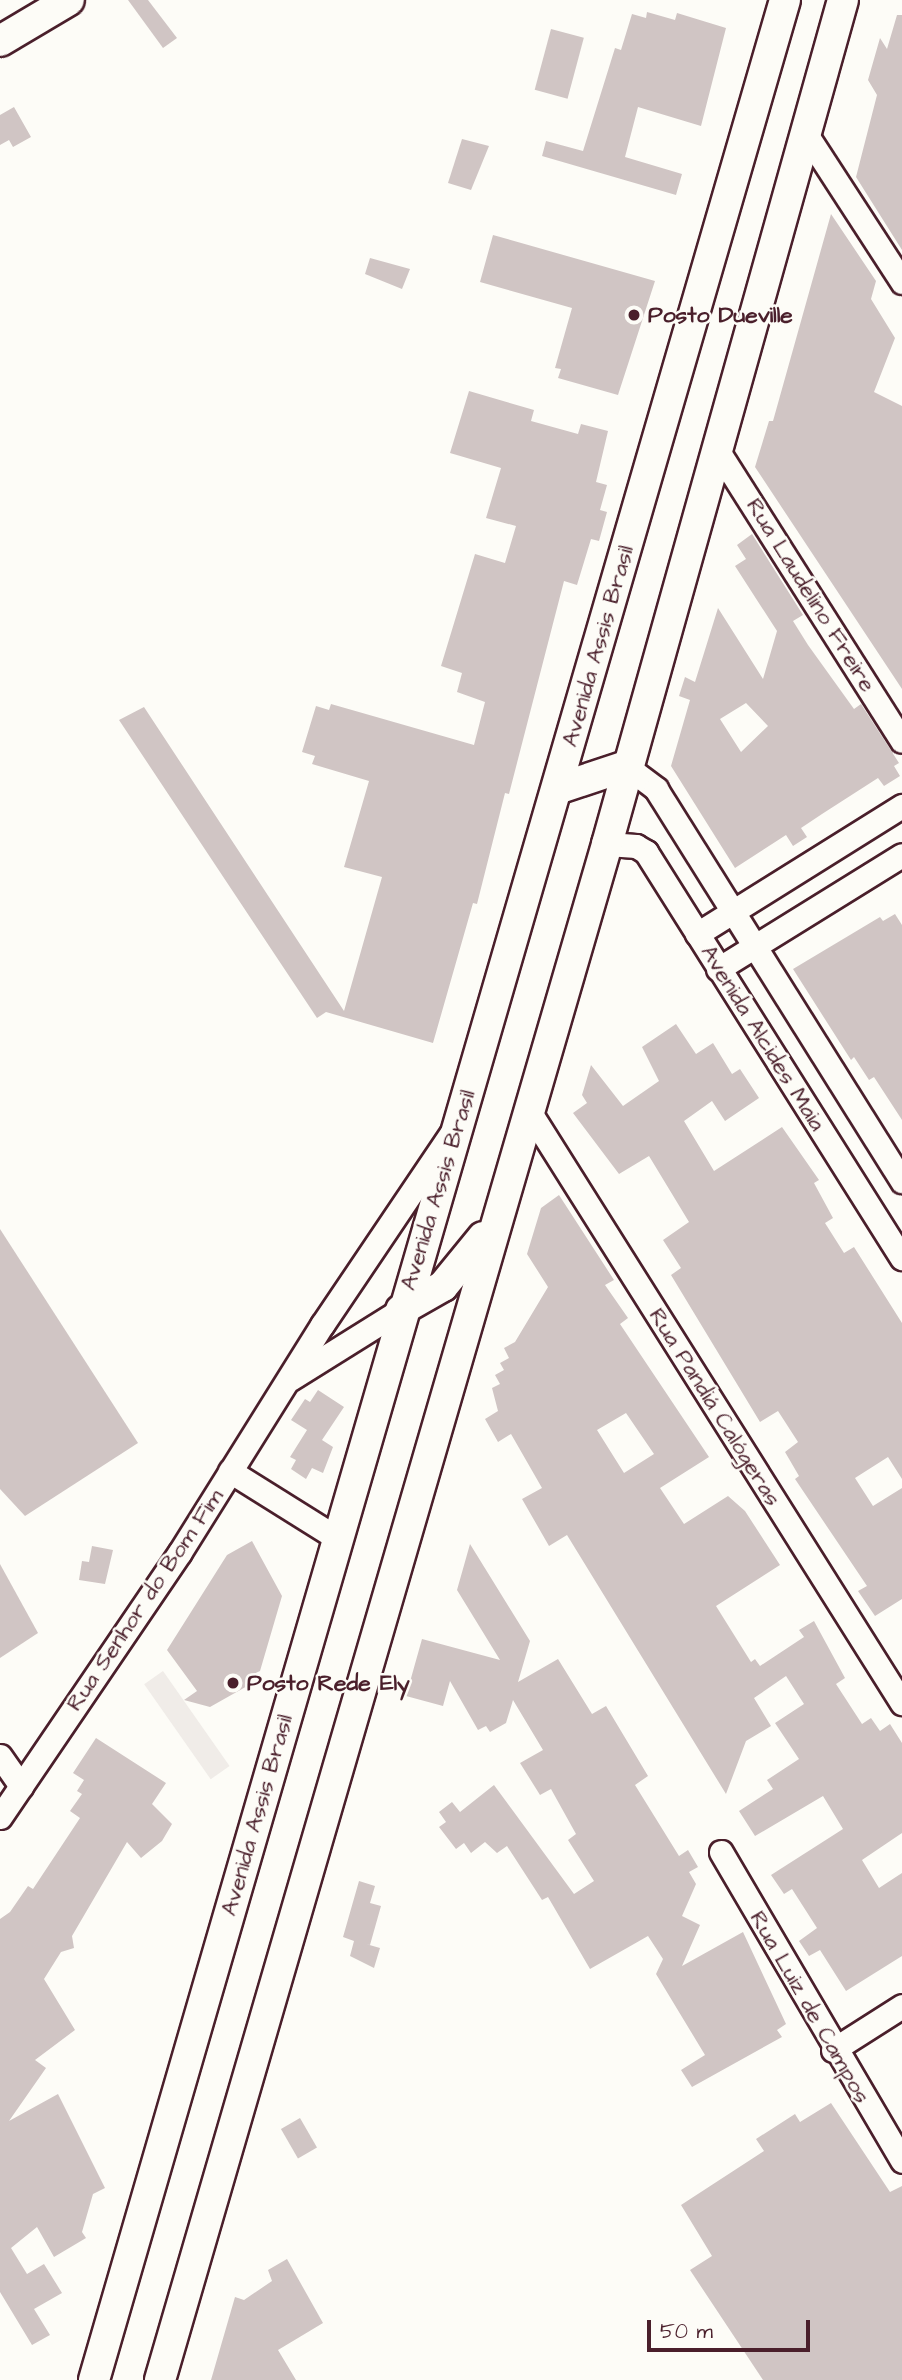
<!DOCTYPE html>
<html>
<head>
<meta charset="utf-8">
<style>
	body { margin:0 }
	#map { position:relative; width:902px; height:2380px; overflow:hidden; background:#fdfcf7; font-family:"Architects Daughter",sans-serif }
	div>[style] { position:absolute }
	.built>* { inset:0; background:#f0ece8; transform-origin:0 0 }
	.building>* { inset:0; background:#d0c5c4; transform-origin:0 0 }
	.roads { filter:drop-shadow(2px 0 #4a1f2b) drop-shadow(-2px 0 #4a1f2b) drop-shadow(0 2px #4a1f2b) drop-shadow(0 -2px #4a1f2b) }
	.minor>* { height:23px; margin:-11.5px; padding:0 11.5px; transform-origin:11.5px; border-radius:11.5px; background:#fdfcf7 }
	.major>* { height:30px; margin:-15px; padding:0 15px; transform-origin:15px; border-radius:15px; background:#fdfcf7 }
	.dots>* { width:19px; height:19px; translate:-50% -50%; box-sizing:border-box; border:4px solid #fdfcf7; border-radius:50% }
	span { translate:-50% -50%; white-space:nowrap; text-align:center; line-height:1.15; -webkit-text-stroke:5px #fdfcf7; paint-order:stroke }
	.poi-label { font-size:23px; color:#4a1f2b; font-weight:700 }
	.left { translate:0 -50%; text-align:left }
	.street-label { font-size:23px; color:#4a1f2b }
	.scale { position:absolute; left:647px; top:2320px; width:163px; height:32px; box-sizing:border-box; border:4px solid #4a1f2b; border-top:0; padding-left:9px; font-size:21px; line-height:24px; white-space:nowrap; color:#4a1f2b; -webkit-text-stroke:5px #fdfcf7; paint-order:stroke }
</style>
</head>
<body>
<div id="map">
	<div class="built">
		<div style="left:163px;top:1671px;width:116px;height:23px;rotate:55deg"></div>
	</div>
	<div class="building">
		<div style="clip-path:polygon(128px 0,148px 0,177px 38px,163px 48px)"></div>
		<div style="clip-path:polygon(647px 12px,675px 20px,677px 13px,726px 28px,701px 126px,638px 107px,625px 157px,682px 174px,676px 195px,542px 156px,546px 141px,583px 151px,615px 48px,621px 50px,632px 14px,646px 18px)"></div>
		<div style="clip-path:polygon(897px 15px,902px 15px,902px 250px,856px 177px,877px 95px,868px 80px,880px 38px,887px 49px)"></div>
		<div style="left:551px;top:29px;width:34px;height:63px;rotate:15deg"></div>
		<div style="clip-path:polygon(14px 107px,31px 137px,13px 147px,9px 140px,0 145px,0 115px)"></div>
		<div style="clip-path:polygon(462px 139px,489px 146px,471px 190px,448px 183px)"></div>
		<div style="clip-path:polygon(831px 214px,876px 281px,871px 299px,895px 338px,874px 392px,902px 406px,902px 689px,755px 467px,769px 421px,773px 421px)"></div>
		<div style="clip-path:polygon(493px 235px,655px 281px,618px 395px,558px 378px,561px 369px,555px 368px,572px 308px,480px 282px)"></div>
		<div style="clip-path:polygon(370px 258px,410px 269px,402px 289px,365px 274px)"></div>
		<div style="clip-path:polygon(469px 391px,534px 410px,531px 421px,578px 434px,581px 424px,608px 431px,596px 482px,607px 485px,600px 510px,607px 512px,599px 541px,591px 539px,577px 585px,564px 581px,509px 794px,505px 793px,477px 904px,473px 903px,433px 1043px,326px 1012px,317px 1018px,119px 720px,144px 707px,344px 1011px,382px 877px,344px 867px,369px 781px,312px 764px,315px 756px,302px 752px,316px 706px,329px 710px,331px 704px,474px 745px,485px 702px,457px 692px,462px 673px,441px 666px,475px 554px,505px 563px,516px 526px,486px 518px,501px 468px,450px 453px)"></div>
		<div style="clip-path:polygon(evenodd,752px 534px,803px 615px,793px 621px,808px 645px,854px 709px,861px 704px,899px 763px,894px 766px,900px 776px,884px 786px,878px 778px,822px 814px,801px 828px,807px 837px,793px 846px,786px 835px,735px 868px,671px 766px,690px 700px,679px 696px,685px 677px,695px 682px,718px 608px,763px 679px,777px 631px,735px 566px,746px 559px,737px 545px,752px 534px,746px 703px,768px 726px,741px 752px,720px 719px,746px 703px)"></div>
		<div style="clip-path:polygon(895px 914px,902px 925px,902px 1120px,874px 1077px,869px 1080px,854px 1057px,851px 1060px,793px 969px,880px 917px,883px 921px)"></div>
		<div style="clip-path:polygon(676px 1024px,696px 1054px,713px 1043px,732px 1074px,740px 1069px,759px 1098px,725px 1121px,712px 1101px,684px 1121px,714px 1171px,782px 1127px,819px 1180px,814px 1183px,833px 1218px,825px 1223px,844px 1253px,854px 1247px,902px 1323px,902px 1479px,888px 1457px,855px 1478px,873px 1506px,902px 1488px,902px 1599px,875px 1616px,858px 1591px,867px 1586px,795px 1479px,799px 1476px,785px 1452px,798px 1442px,778px 1411px,760px 1422px,671px 1275px,681px 1268px,663px 1240px,689px 1222px,649px 1156px,619px 1174px,573px 1113px,587px 1103px,582px 1095px,591px 1065px,623px 1106px,659px 1081px,642px 1047px)"></div>
		<div style="clip-path:polygon(evenodd,559px 1195px,614px 1280px,605px 1285px,628px 1318px,620px 1324px,709px 1457px,660px 1488px,684px 1524px,728px 1496px,745px 1511px,780px 1565px,716px 1606px,751px 1662px,755px 1659px,760px 1666px,804px 1637px,799px 1630px,814px 1621px,845px 1678px,836px 1684px,862px 1724px,871px 1718px,880px 1731px,890px 1724px,902px 1743px,902px 1833px,862px 1860px,879px 1888px,902px 1873px,902px 1956px,846px 1991px,820px 1950px,809px 1956px,799px 1941px,817px 1928px,792px 1889px,784px 1894px,771px 1875px,843px 1829px,823px 1796px,755px 1836px,739px 1811px,773px 1789px,767px 1780px,799px 1759px,775px 1723px,804px 1704px,786px 1676px,754px 1698px,771px 1726px,746px 1741px,726px 1794px,567px 1535px,549px 1546px,522px 1499px,542px 1488px,511px 1434px,498px 1442px,485px 1419px,498px 1411px,492px 1388px,500px 1384px,495px 1375px,504px 1370px,500px 1363px,509px 1358px,504px 1348px,515px 1342px,548px 1287px,527px 1254px,541px 1208px,559px 1195px,626px 1413px,654px 1454px,624px 1473px,597px 1430px,626px 1413px)"></div>
		<div style="clip-path:polygon(0 1229px,138px 1443px,25px 1516px,0 1489px)"></div>
		<div style="clip-path:polygon(318px 1390px,344px 1407px,322px 1440px,333px 1447px,323px 1473px,312px 1468px,306px 1479px,291px 1469px,296px 1460px,290px 1457px,307px 1430px,291px 1420px,305px 1399px,310px 1402px)"></div>
		<div style="clip-path:polygon(252px 1541px,282px 1596px,260px 1671px,251px 1675px,249px 1685px,210px 1707px,184px 1700px,197px 1691px,167px 1650px,227px 1555px)"></div>
		<div style="clip-path:polygon(470px 1544px,530px 1641px,518px 1682px,558px 1659px,592px 1714px,606px 1706px,648px 1776px,635px 1785px,679px 1856px,688px 1850px,698px 1867px,689px 1872px,696px 1884px,682px 1916px,700px 1925px,682px 1966px,743px 1932px,786px 2024px,777px 2030px,782px 2037px,692px 2087px,681px 2070px,705px 2055px,656px 1974px,663px 1959px,648px 1936px,590px 1969px,548px 1897px,542px 1900px,507px 1846px,497px 1853px,485px 1842px,471px 1853px,464px 1843px,456px 1849px,439px 1827px,446px 1822px,439px 1812px,452px 1802px,460px 1812px,494px 1785px,574px 1894px,594px 1881px,568px 1840px,576px 1834px,551px 1789px,540px 1795px,520px 1763px,543px 1750px,513px 1700px,506px 1723px,490px 1732px,486px 1726px,478px 1730px,450px 1681px,443px 1706px,406px 1696px,422px 1639px,500px 1660px,457px 1590px)"></div>
		<div style="clip-path:polygon(92px 1546px,113px 1550px,105px 1584px,79px 1580px,82px 1561px,89px 1562px)"></div>
		<div style="clip-path:polygon(0 1564px,38px 1633px,0 1658px)"></div>
		<div style="clip-path:polygon(96px 1738px,166px 1783px,152px 1804px,172px 1824px,162px 1841px,141px 1858px,127px 1842px,72px 1936px,74px 1948px,61px 1952px,44px 1979px,75px 2030px,35px 2060px,46px 2068px,9px 2121px,58px 2094px,105px 2188px,93px 2194px,82px 2232px,86px 2238px,54px 2257px,37px 2227px,11px 2248px,27px 2274px,44px 2264px,62px 2293px,34px 2309px,50px 2335px,32px 2345px,0 2292px,0 1919px,10px 1912px,28px 1886px,33px 1889px,80px 1818px,70px 1811px,82px 1794px,77px 1791px,84px 1780px,73px 1773px)"></div>
		<div style="clip-path:polygon(359px 1881px,375px 1886px,370px 1903px,381px 1906px,370px 1945px,366px 1944px,380px 1948px,374px 1968px,350px 1956px,354px 1941px,343px 1937px)"></div>
		<div style="clip-path:polygon(831px 2103px,890px 2192px,902px 2186px,902px 2380px,763px 2380px,690px 2270px,712px 2256px,681px 2205px,764px 2151px,756px 2139px,795px 2114px,800px 2122px)"></div>
		<div style="left:300px;top:2118px;width:34px;height:22px;rotate:60deg"></div>
		<div style="clip-path:polygon(287px 2259px,323px 2323px,278px 2350px,296px 2380px,211px 2380px,235px 2297px,244px 2300px,272px 2281px,268px 2270px)"></div>
	</div>
	<div class="roads">
		<div class="minor">
			<div style="left:804px;top:131px;width:180px;rotate:57deg"></div>
			<div style="left:718px;top:451px;width:343px;rotate:57.6deg"></div>
			<div style="left:626px;top:766px;width:38px;rotate:37deg"></div>
			<div style="left:656px;top:789px;width:463px;rotate:57.9deg"></div>
			<div style="left:607px;top:844px;width:29px;rotate:4deg"></div>
			<div style="left:636px;top:846px;width:12px;rotate:31deg"></div>
			<div style="left:646px;top:852px;width:480px;rotate:57.8deg"></div>
			<div style="left:697px;top:934px;width:242px;rotate:-32deg"></div>
			<div style="left:718px;top:969px;width:216px;rotate:-31.8deg"></div>
			<div style="left:529px;top:1111px;width:700px;rotate:57.79deg"></div>
			<div style="left:292px;top:1378px;width:128px;rotate:-32deg"></div>
			<div style="left:230px;top:1471px;width:126px;rotate:32.1deg"></div>
			<div style="left:0;top:1756px;width:37px;rotate:55deg"></div>
			<div style="left:0;top:1817px;width:320px;rotate:-55.8deg"></div>
			<div style="left:180px;top:1552px;width:268px;rotate:-58deg"></div>
			<div style="left:322px;top:1325px;width:229px;rotate:-56deg"></div>
			<div style="left:721px;top:1852px;width:358px;rotate:59.6deg"></div>
			<div style="left:833px;top:2050px;width:82px;rotate:-32.5deg"></div>
		</div>
		<div class="major">
			<div style="left:0;top:41px;width:80px;rotate:-30.7deg"></div>
			<div style="left:557px;top:789px;width:73px;rotate:-18.4deg"></div>
			<div style="left:401px;top:1310px;width:48px;rotate:-29.7deg"></div>
			<div style="left:443px;top:1286px;width:63px;rotate:-50.8deg"></div>
			<div style="left:94px;top:2380px;width:2478px;rotate:-73.81deg"></div>
			<div style="left:160px;top:2380px;width:1600px;rotate:-73.77deg"></div>
			<div style="left:607px;top:844px;width:876px;rotate:-74.38deg"></div>
		</div>
	</div>
	<div class="dots">
		<div style="left:634px;top:315px;background:#4a1f2b"></div>
		<div style="left:233px;top:1683px;background:#4a1f2b"></div>
	</div>
	<div class="poi-label">
		<span class="left" style="left:648px;top:315px">Posto Dueville</span>
		<span class="left" style="left:247px;top:1683px">Posto Rede Ely</span>
	</div>
	<div class="street-label">
		<span style="left:811px;top:595px;rotate:58deg">Rua Laudelino Freire</span>
		<span style="left:598px;top:646px;rotate:-74deg">Avenida Assis Brasil</span>
		<span style="left:763px;top:1038px;rotate:58deg">Avenida Alcides Maia</span>
		<span style="left:438px;top:1190px;rotate:-73deg">Avenida Assis Brasil</span>
		<span style="left:715px;top:1407px;rotate:58deg">Rua Pandiá Calógeras</span>
		<span style="left:145px;top:1600px;rotate:-56deg">Rua Senhor do Bom Fim</span>
		<span style="left:257px;top:1815px;rotate:-74deg">Avenida Assis Brasil</span>
		<span style="left:810px;top:2007px;rotate:60deg">Rua Luiz de Campos</span>
	</div>
	<div class="scale">50 m</div>
</div>
</body>
</html>
